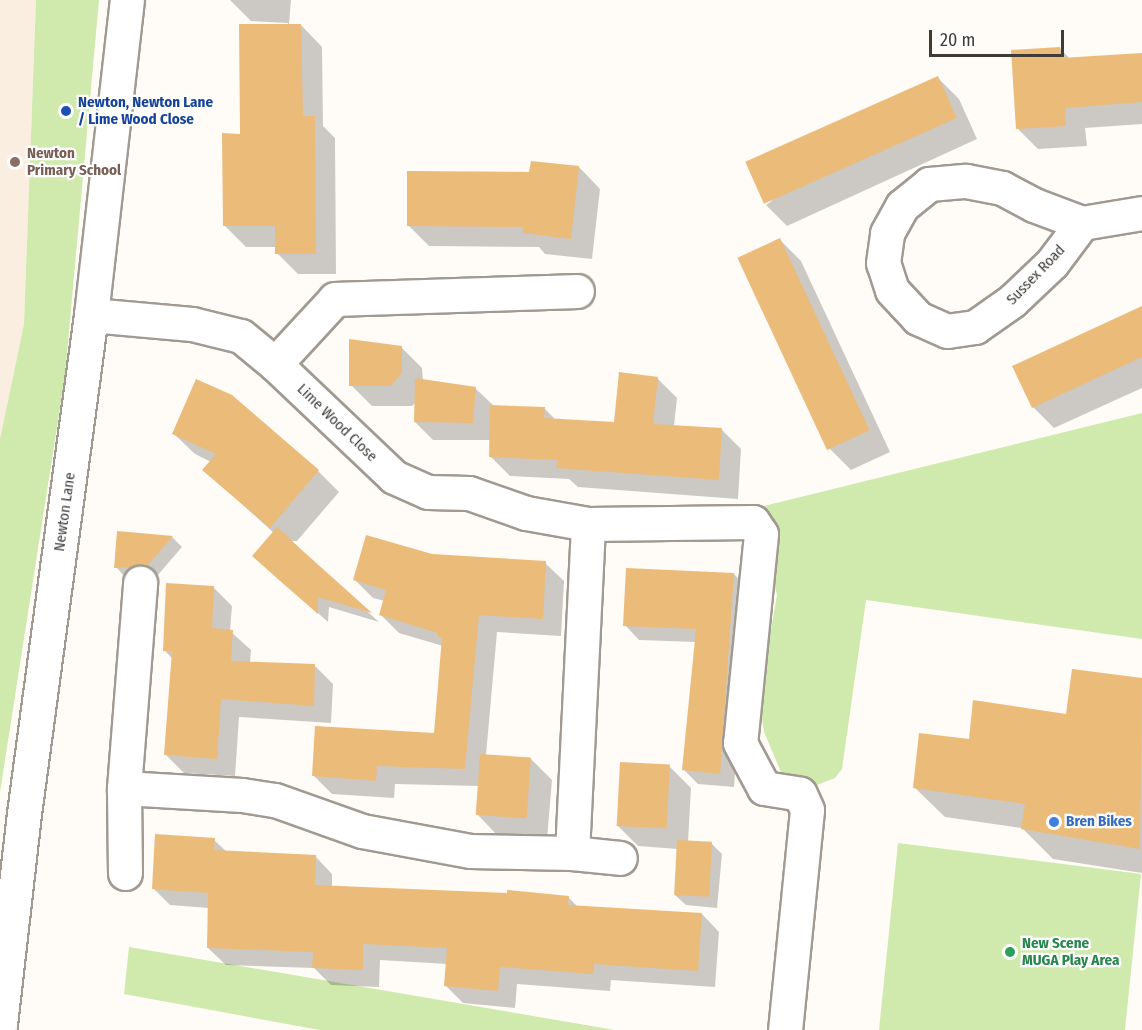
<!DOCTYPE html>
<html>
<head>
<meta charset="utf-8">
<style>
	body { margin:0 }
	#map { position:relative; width:1142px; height:1030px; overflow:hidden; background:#fffbf6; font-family:"Fira Sans Condensed",sans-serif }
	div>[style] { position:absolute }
	.built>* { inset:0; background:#f9eedf }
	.green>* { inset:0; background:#cfeaac }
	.shadow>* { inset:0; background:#0003 }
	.building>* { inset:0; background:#ebbb7a; transform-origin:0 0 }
	.roads { filter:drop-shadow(2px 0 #a09a92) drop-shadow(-2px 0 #a09a92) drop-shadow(0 2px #a09a92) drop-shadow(0 -2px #a09a92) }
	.minor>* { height:33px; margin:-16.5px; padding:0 16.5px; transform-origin:16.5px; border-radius:16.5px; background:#fff }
	.dots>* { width:16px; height:16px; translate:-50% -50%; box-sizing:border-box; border:3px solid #fff; border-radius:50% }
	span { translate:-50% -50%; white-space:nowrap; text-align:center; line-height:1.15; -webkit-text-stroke:4.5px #fff; paint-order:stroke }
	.transit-label { font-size:15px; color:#164399; font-weight:700 }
	.left { translate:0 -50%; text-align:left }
	.education-label { font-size:15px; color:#785e54; font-weight:700 }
	.street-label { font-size:15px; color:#3e3b38 }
	.shop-label { font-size:15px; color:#366cbe; font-weight:700 }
	.leisure-label { font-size:15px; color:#27864d; font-weight:700 }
	.scale { position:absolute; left:929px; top:30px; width:135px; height:27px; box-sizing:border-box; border:3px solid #3e3b38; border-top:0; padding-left:8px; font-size:18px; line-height:21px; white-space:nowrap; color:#3e3b38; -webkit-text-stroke:4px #fff; paint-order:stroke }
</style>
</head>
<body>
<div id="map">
	<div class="built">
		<div style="clip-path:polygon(0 0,36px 0,24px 324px,0 439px)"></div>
	</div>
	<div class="green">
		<div style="clip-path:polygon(36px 0,99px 0,65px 376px,0 792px,0 439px,24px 324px)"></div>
		<div style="clip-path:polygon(1142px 413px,1142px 639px,866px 600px,842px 769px,835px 778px,814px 786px,797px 785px,781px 772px,764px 732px,759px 698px,777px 595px,756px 508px)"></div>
		<div style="clip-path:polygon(898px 843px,1141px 874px,1125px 1030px,879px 1030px)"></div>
		<div style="clip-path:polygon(129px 947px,615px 1030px,320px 1030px,124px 994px)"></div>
	</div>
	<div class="shadow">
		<div style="clip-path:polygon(230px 0,291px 0,289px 25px,301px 25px,322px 47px,323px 126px,335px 138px,336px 274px,298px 274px,277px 253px,277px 247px,246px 247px,225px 226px,242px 135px,288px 25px,288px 23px,251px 21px)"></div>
		<div style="clip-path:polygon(1060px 48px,1070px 59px,1142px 54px,1142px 124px,1085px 128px,1087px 146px,1038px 149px,1017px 128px)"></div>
		<div style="clip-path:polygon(938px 78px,959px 99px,977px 139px,787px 226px,766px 205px)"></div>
		<div style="clip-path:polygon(579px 167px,600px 189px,592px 259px,545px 254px,539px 247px,429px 246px,408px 225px,531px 174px)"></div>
		<div style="clip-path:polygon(780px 240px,801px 261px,890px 452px,851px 470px,830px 449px)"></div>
		<div style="clip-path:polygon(1142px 308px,1142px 388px,1054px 428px,1033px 407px)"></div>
		<div style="clip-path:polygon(401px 347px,422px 368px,423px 381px,476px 389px,494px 406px,544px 408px,556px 420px,615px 423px,657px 378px,677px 398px,674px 426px,721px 429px,741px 449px,738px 499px,578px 487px,569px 479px,510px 476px,490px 456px,491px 440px,433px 440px,415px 422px,416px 402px,412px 406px,372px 406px,351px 385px)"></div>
		<div style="clip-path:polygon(173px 433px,318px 471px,339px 492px,297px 541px,290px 541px,379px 622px,329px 607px,328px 622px,265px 566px,274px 533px,204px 470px,211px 462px,195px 454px)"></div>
		<div style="clip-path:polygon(172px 537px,182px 547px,157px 576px,126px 578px,116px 567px)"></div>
		<div style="clip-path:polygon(432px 556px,545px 563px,564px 581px,561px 636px,497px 632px,486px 755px,531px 759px,552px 780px,547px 839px,498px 836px,477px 814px,479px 786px,395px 784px,394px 798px,332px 794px,314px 776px,435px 735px,443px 646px,399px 633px,381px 615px,385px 601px,373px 598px,355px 580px)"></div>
		<div style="clip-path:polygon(734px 574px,748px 589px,734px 787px,698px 784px,684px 770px,696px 642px,639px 640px,625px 625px)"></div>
		<div style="clip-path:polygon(213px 587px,232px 606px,230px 631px,251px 650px,250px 663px,315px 666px,333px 684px,331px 723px,239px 717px,235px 776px,184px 773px,166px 755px,173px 659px,164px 650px)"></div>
		<div style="clip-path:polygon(1073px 670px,1142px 679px,1142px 873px,1053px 859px,1022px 828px,945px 817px,914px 787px,970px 741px,1068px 716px)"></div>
		<div style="clip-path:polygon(670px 767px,691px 788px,688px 842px,711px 843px,722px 854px,717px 908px,686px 905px,675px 895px,678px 849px,638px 846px,617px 825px)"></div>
		<div style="clip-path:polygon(214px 840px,227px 852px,315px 856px,332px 874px,332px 887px,568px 897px,578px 907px,702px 914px,719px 932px,715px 987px,611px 980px,610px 991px,517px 984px,515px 1008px,463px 1003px,445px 985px,447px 964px,380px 960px,379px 987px,331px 985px,314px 968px,226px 965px,208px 948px,209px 908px,170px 905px,153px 888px)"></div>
	</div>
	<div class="building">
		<div style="clip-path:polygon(239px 24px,301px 24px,303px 116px,315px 116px,316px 254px,275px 254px,275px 226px,223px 226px,222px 133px,240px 134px)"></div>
		<div style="clip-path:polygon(1060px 47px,1061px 58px,1142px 53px,1142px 102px,1065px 108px,1066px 126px,1016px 129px,1011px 50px)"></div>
		<div style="left:938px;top:76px;width:46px;height:211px;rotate:66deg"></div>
		<div style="clip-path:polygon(531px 161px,579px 166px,571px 239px,523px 233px,523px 227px,407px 226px,407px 171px,529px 172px)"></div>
		<div style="left:780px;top:238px;width:212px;height:47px;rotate:65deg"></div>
		<div style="clip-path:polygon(1142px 306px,1142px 357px,1032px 408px,1012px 366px)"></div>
		<div style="clip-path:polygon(349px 339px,402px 346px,402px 373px,391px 386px,349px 386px)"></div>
		<div style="clip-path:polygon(619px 372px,658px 377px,653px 424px,722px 428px,719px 480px,556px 468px,557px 460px,489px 457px,490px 405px,545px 407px,544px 418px,614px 422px)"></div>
		<div style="clip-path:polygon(415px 378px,476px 387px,473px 423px,414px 422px)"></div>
		<div style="clip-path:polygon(196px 379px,232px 395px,319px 470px,270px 528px,202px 470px,216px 454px,172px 434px)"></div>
		<div style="clip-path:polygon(277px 527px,304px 552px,372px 613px,318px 597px,318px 614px,279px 580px,252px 556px)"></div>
		<div style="clip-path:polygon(117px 531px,173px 536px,147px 566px,114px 568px)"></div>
		<div style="clip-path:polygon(366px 535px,432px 554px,546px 561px,543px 619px,479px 615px,465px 769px,377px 766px,376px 781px,312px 776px,315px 726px,434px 733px,442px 637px,438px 637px,438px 633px,379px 615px,386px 590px,353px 580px)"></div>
		<div style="clip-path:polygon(626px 568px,734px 573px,720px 774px,682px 770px,696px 629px,623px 626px)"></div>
		<div style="clip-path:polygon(166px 583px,214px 586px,212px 628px,233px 630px,231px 661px,315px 664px,314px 706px,221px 699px,217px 759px,164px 755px,172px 651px,163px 651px)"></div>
		<div style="clip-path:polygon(1072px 669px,1142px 678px,1140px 849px,1021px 829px,1025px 804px,913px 788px,919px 733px,969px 739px,973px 700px,1066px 714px)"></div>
		<div style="left:480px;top:754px;width:51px;height:61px;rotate:4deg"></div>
		<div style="left:620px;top:762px;width:50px;height:64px;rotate:3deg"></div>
		<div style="clip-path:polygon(155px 834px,215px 838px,214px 850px,316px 855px,315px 885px,507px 893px,507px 890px,569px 896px,568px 905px,702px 913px,698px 971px,594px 964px,593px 974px,500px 967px,498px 991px,444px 986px,447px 948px,363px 944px,363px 970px,312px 968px,313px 952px,207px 948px,208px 893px,152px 889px)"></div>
		<div style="left:677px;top:840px;width:35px;height:55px;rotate:3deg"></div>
	</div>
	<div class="roads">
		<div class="minor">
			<div style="left:1082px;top:223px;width:50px;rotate:126.9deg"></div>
			<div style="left:1052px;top:263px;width:55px;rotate:136.5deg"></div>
			<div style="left:1012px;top:301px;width:45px;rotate:144.9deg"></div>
			<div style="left:975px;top:327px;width:28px;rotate:172deg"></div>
			<div style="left:947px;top:331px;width:32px;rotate:-156deg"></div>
			<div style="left:918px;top:318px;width:38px;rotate:-133deg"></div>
			<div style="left:892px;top:290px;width:28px;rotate:-108deg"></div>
			<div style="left:883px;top:263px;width:30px;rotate:-82deg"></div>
			<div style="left:887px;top:233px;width:31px;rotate:-61deg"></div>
			<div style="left:902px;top:206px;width:35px;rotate:-39deg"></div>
			<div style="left:929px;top:184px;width:37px;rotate:-5deg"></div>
			<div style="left:966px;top:181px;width:37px;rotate:11deg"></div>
			<div style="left:1002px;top:188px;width:36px;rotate:28deg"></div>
			<div style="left:1034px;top:205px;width:51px;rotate:20.6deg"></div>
			<div style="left:1082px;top:223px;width:61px;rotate:-9.5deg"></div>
			<div style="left:91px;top:315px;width:101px;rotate:5.1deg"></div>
			<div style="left:192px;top:324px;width:50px;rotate:13.8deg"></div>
			<div style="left:241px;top:336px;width:44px;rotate:39.5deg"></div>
			<div style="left:275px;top:364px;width:164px;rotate:43.5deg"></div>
			<div style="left:394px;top:477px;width:37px;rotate:24deg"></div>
			<div style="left:428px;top:492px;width:41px;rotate:1.4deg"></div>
			<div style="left:469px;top:493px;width:60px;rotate:19.3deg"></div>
			<div style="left:526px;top:513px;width:63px;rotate:10.1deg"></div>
			<div style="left:588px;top:524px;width:165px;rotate:-0.7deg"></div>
			<div style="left:753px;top:522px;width:14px;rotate:56deg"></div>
			<div style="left:761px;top:534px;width:210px;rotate:95.7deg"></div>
			<div style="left:740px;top:743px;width:51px;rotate:61.9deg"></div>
			<div style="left:764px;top:788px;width:36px;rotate:9deg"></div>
			<div style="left:800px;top:794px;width:17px;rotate:66deg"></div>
			<div style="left:807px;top:810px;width:221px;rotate:95.7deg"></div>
			<div style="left:275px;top:364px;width:88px;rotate:-47.3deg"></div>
			<div style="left:335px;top:299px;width:242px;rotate:-1.9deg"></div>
			<div style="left:124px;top:788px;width:118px;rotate:3.4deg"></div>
			<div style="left:242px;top:795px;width:33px;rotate:9deg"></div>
			<div style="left:275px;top:800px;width:92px;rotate:19.6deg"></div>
			<div style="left:362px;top:831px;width:110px;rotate:10.5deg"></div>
			<div style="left:470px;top:851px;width:102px;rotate:1.1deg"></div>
			<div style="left:572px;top:853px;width:48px;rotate:5.9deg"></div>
			<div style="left:572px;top:853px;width:329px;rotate:-87.2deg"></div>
			<div style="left:125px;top:873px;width:85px;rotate:-90.7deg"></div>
			<div style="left:124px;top:788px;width:206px;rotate:-85.5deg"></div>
			<div style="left:0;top:1024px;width:204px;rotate:-83.5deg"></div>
			<div style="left:23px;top:821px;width:511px;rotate:-82.35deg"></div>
			<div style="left:91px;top:315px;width:317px;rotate:-83.5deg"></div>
		</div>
	</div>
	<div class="dots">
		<div style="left:66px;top:111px;background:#1a4fb4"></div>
		<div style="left:15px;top:162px;background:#8d6e63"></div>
		<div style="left:1054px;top:822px;background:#3f7fe0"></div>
		<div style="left:1010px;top:952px;background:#2e9e5b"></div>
	</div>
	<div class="transit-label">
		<span class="left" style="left:78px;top:111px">Newton, Newton Lane<br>/ Lime Wood Close</span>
	</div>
	<div class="education-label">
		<span class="left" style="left:27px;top:162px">Newton<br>Primary School</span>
	</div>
	<div class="street-label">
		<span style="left:1036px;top:275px;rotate:-46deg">Sussex Road</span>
		<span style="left:337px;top:423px;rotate:44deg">Lime Wood Close</span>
		<span style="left:65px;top:512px;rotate:-82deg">Newton Lane</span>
	</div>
	<div class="shop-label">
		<span class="left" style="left:1066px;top:822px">Bren Bikes</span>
	</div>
	<div class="leisure-label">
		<span class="left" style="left:1022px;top:952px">New Scene<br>MUGA Play Area</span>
	</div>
	<div class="scale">20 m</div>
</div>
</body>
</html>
